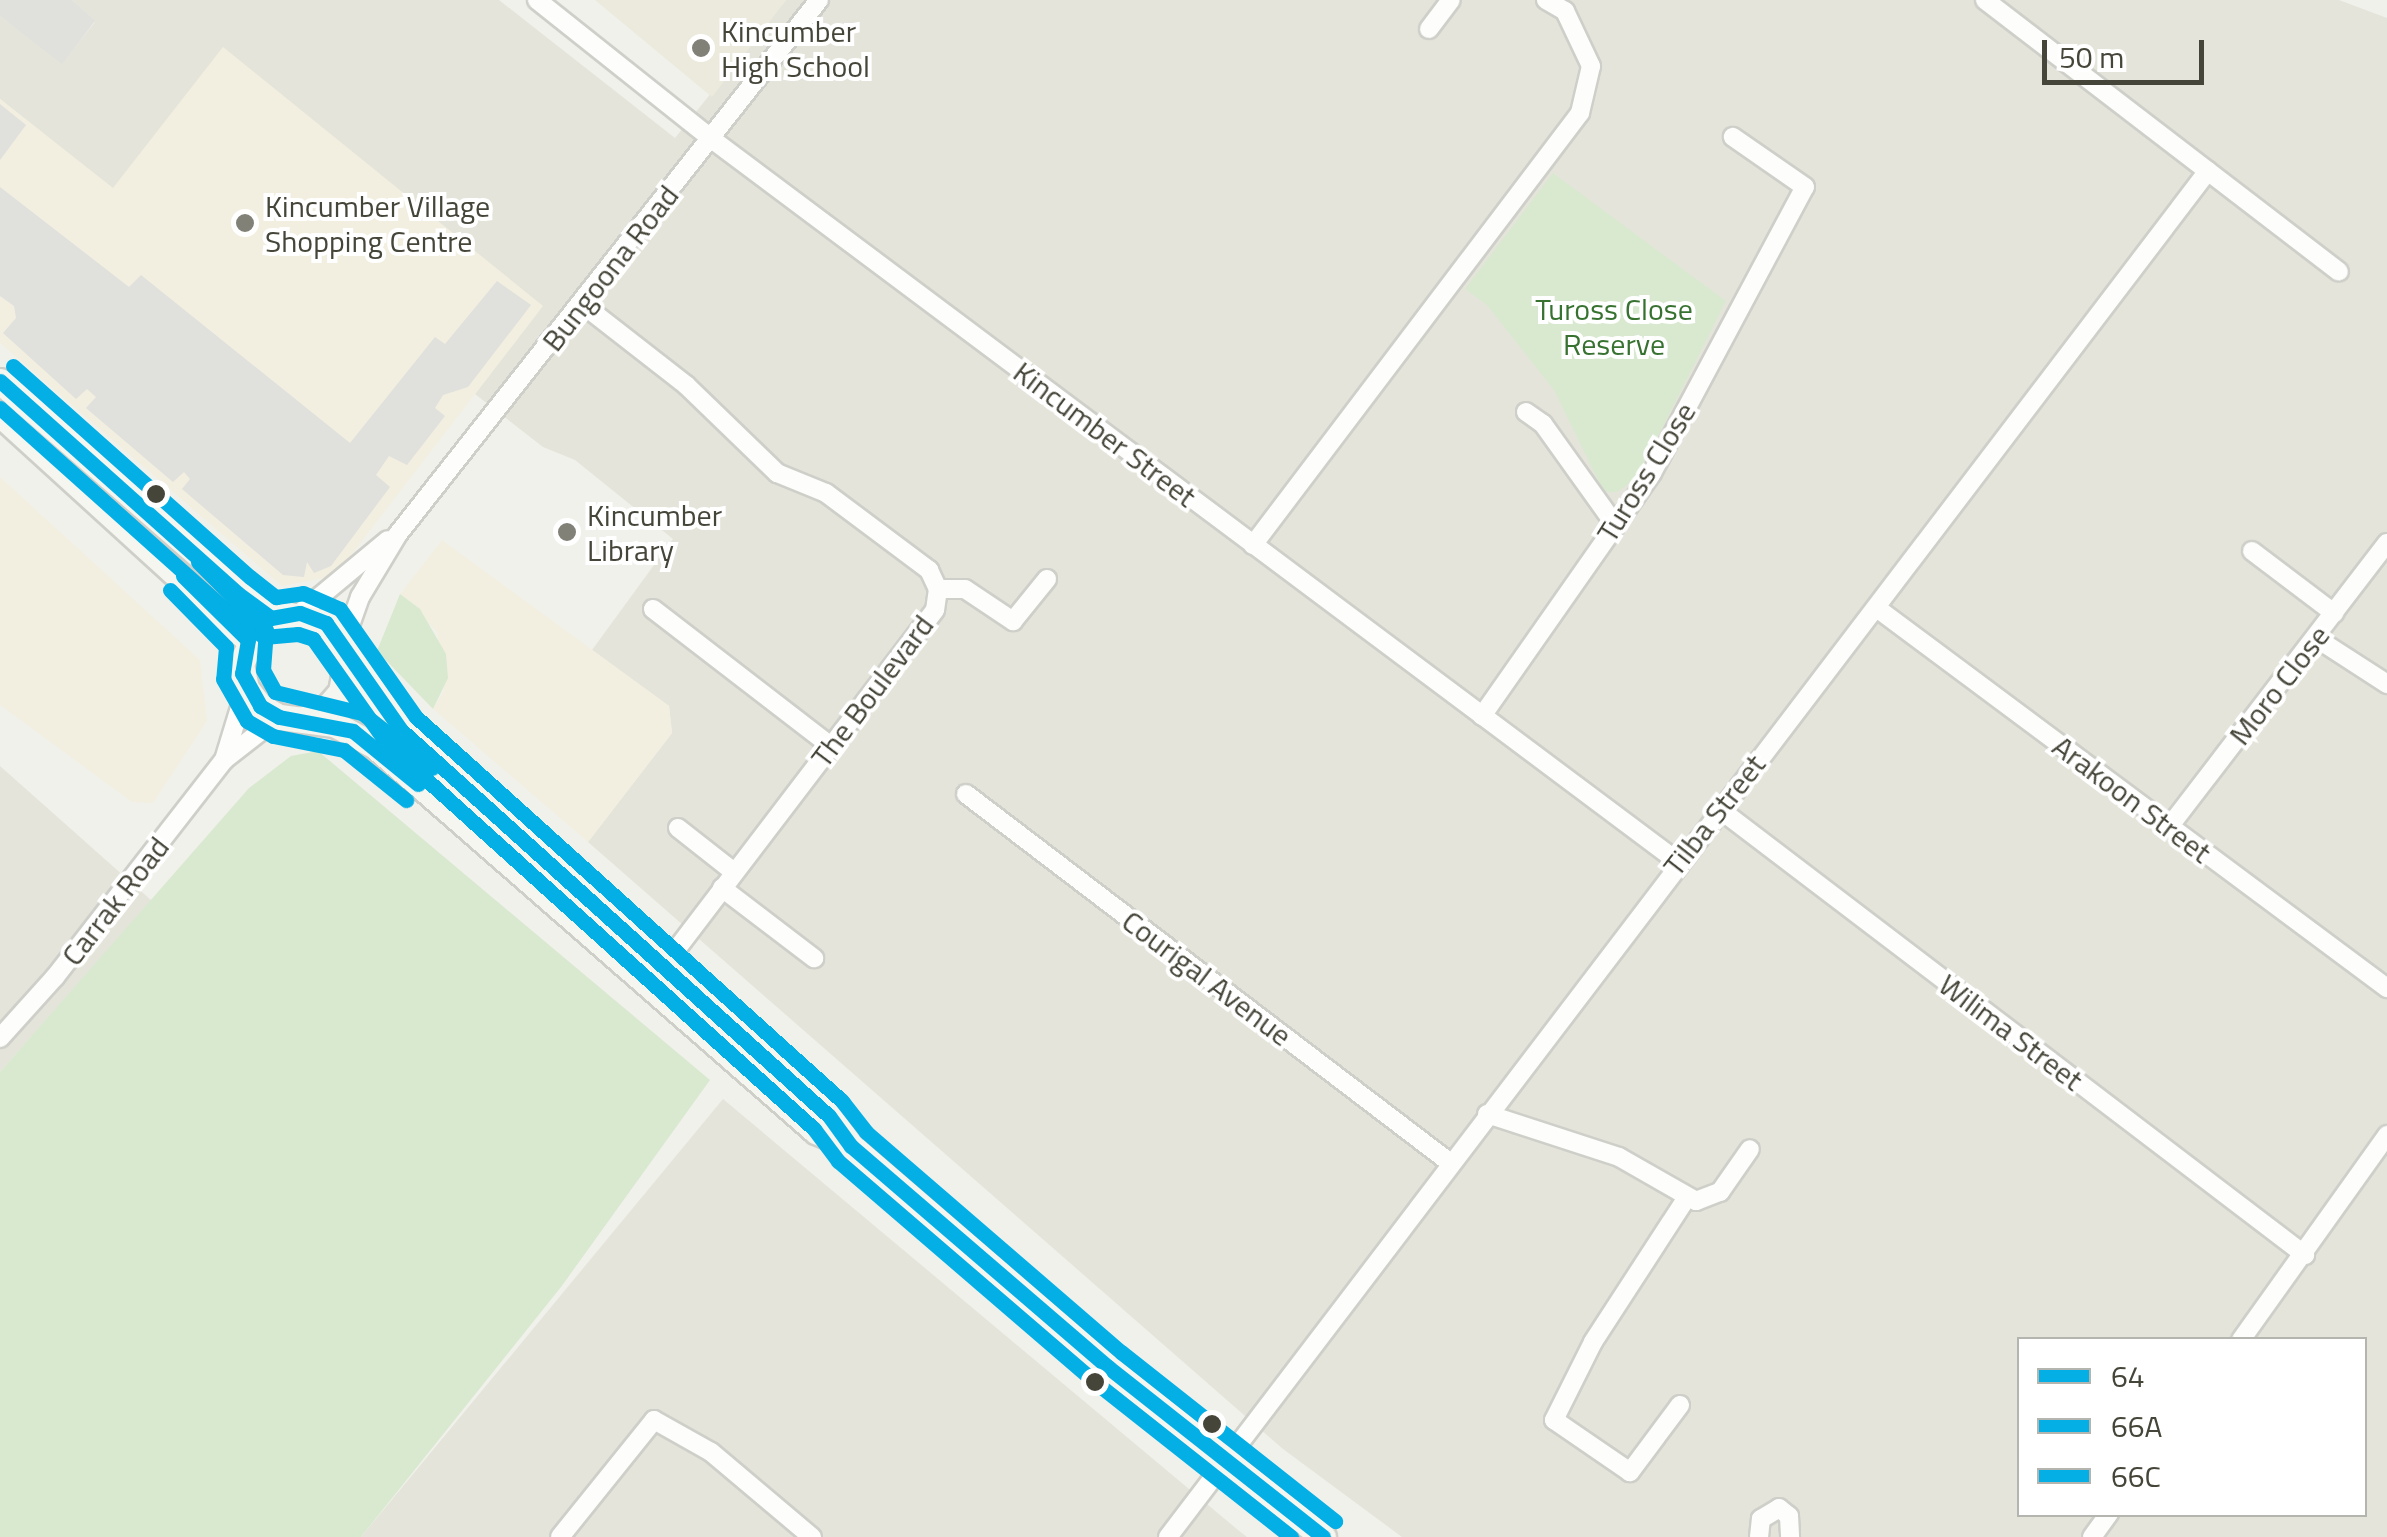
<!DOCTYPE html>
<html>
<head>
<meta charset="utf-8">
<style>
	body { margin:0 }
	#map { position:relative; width:2387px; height:1537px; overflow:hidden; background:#f1f1ec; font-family:"Titillium Web",sans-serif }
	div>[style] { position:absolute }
	.residential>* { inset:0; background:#e4e4da }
	.commercial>* { inset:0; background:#f2efe0 }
	.education>* { inset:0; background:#ebeadc }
	.green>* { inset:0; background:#d8e9cf }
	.parking>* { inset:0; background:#e0e0dc }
	.roads { filter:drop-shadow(2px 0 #cfcfca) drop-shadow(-2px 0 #cfcfca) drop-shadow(0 2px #cfcfca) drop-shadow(0 -2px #cfcfca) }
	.street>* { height:18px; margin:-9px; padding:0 9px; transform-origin:9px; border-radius:9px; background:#fdfdfc }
	.secondary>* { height:25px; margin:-12.5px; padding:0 12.5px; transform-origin:12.5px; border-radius:12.5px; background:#f6f6f0 }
	.bus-1>* { height:15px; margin:-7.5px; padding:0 7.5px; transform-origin:7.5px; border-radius:7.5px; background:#04afe6 }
	.bus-2>* { height:15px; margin:-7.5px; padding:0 7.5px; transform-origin:7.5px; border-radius:7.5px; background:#04afe6 }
	.bus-3>* { height:15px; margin:-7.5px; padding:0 7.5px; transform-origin:7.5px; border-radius:7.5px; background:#04afe6 }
	.dots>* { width:28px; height:28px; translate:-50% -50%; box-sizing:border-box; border:5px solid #fff; border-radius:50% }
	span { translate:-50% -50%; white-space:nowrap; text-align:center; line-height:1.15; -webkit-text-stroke:8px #fff; paint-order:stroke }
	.poi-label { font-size:30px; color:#464539 }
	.left { translate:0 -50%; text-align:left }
	.street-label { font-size:30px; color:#464539 }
	.park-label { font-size:30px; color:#387231 }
	.legend { position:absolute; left:2017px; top:1337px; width:350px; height:180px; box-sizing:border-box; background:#fff; border:2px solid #b5b5b0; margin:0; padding:12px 18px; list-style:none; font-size:30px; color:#464539 }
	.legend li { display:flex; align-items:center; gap:20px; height:50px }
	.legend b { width:50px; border:2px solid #b5b5b0 }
	.scale { position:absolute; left:2042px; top:40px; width:162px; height:45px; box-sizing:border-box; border:5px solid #464539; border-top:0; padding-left:12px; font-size:30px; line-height:35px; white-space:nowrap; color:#464539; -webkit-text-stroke:8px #fff; paint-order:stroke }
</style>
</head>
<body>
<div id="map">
	<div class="residential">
		<div style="clip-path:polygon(evenodd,72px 0,499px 0,675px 138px,786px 0,2339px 0,2387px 18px,2387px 1537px,1402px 1537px,1283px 1449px,588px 842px,672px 733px,669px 706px,592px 650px,673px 539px,575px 460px,543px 447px,475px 394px,542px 306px,223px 48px,113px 189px,0 99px,0 16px,62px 63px,95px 22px,72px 0,2020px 1340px,2364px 1340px,2364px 1514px,2020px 1514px,2020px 1340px)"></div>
		<div style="clip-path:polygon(0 766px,152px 901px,0 1072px)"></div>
		<div style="clip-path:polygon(723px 1099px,1238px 1530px,1247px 1537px,361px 1537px)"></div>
	</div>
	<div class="commercial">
		<div style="clip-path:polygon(223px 47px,543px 306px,335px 576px,282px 586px,0 343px,0 99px,113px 188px)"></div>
		<div style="clip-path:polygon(0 477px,200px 660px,207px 721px,153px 803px,132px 802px,0 705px)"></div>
		<div style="clip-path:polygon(442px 540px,669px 706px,672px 733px,588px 842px,433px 709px,444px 691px,437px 632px,400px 594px)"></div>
	</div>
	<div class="education">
		<div style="clip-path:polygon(595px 0,786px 0,712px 97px)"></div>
	</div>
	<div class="green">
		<div style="clip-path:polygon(1553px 173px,1726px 301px,1637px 478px,1617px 492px,1604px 492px,1554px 390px,1486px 304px,1465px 289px)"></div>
		<div style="clip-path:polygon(400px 594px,420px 609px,446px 654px,448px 678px,433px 709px,377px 651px)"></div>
		<div style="clip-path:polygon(318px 751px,710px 1080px,561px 1287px,361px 1537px,0 1537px,0 1072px,249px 788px,291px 756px)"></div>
	</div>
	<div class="parking">
		<div style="clip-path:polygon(0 0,72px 0,95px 21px,62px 64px,0 16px)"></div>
		<div style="clip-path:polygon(0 104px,26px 125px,0 160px)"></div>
		<div style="clip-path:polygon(0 187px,129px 287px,141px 275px,350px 443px,435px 337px,445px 344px,497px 281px,531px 305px,468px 387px,443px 395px,435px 408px,445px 416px,407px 465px,389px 456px,376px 475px,390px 487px,331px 566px,314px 573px,307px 562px,304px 577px,283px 575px,182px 489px,190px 479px,184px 472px,173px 482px,86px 408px,96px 397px,87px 389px,76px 399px,3px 333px,16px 318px,14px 306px,0 296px)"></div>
	</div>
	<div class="roads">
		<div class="street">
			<div style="left:537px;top:0;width:225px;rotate:38.5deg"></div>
			<div style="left:713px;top:140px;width:1205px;rotate:36.8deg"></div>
			<div style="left:1985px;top:0;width:446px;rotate:37.5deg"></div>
			<div style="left:1429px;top:29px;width:36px;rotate:-53deg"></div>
			<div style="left:582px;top:304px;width:132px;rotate:37.9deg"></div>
			<div style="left:686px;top:385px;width:127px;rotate:44deg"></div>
			<div style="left:777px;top:473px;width:53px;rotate:22.2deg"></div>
			<div style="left:826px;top:493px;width:129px;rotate:36.8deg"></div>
			<div style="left:929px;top:570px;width:21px;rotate:65deg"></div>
			<div style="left:938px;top:589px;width:21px;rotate:98deg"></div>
			<div style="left:935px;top:610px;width:449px;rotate:127.3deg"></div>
			<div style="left:1526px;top:412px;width:21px;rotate:35deg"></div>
			<div style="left:1543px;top:424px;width:125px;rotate:54.4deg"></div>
			<div style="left:1253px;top:545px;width:542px;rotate:-52.88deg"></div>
			<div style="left:1580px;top:113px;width:48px;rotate:-76.8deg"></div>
			<div style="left:1591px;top:66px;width:61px;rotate:-115.3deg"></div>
			<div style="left:1565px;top:11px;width:22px;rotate:-150deg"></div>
			<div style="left:2252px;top:551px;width:103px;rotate:37.1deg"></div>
			<div style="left:938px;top:589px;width:27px"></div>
			<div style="left:965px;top:589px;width:58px;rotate:33.7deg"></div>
			<div style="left:1013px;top:621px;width:54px;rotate:-51deg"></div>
			<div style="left:653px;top:609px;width:225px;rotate:37.6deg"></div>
			<div style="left:1878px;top:609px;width:635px;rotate:36.67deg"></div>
			<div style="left:300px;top:613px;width:114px;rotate:-39.7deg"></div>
			<div style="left:2316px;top:638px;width:85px;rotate:32.9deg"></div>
			<div style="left:343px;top:645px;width:51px;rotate:-70.5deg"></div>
			<div style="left:360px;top:597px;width:74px;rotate:-58.9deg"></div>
			<div style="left:398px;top:534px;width:680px;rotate:-51.75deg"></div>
			<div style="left:1482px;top:716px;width:297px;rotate:-55deg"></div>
			<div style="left:1652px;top:473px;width:324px;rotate:-61.9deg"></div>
			<div style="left:1805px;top:187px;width:88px;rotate:-145.2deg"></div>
			<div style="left:224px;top:760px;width:75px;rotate:-73deg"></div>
			<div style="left:966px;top:794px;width:607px;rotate:37.3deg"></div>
			<div style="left:1718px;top:808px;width:738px;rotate:37.29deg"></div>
			<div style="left:2169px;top:827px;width:358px;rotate:-52.5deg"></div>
			<div style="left:678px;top:828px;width:71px;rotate:38.2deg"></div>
			<div style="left:722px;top:888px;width:116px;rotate:37.3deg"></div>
			<div style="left:0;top:1038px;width:82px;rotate:-48deg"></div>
			<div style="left:55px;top:977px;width:275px;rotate:-52.1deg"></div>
			<div style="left:224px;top:760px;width:70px;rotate:-38deg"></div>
			<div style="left:1487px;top:1114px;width:139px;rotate:18deg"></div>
			<div style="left:1619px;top:1157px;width:89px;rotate:29.7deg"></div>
			<div style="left:1696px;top:1201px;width:26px;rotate:-21deg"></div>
			<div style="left:1720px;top:1192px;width:52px;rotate:-55.1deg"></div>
			<div style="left:2241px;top:1340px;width:252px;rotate:-54.5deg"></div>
			<div style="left:1680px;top:1405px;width:84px;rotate:126.7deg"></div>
			<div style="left:1630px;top:1472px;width:92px;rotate:-145.6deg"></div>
			<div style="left:1554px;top:1420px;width:87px;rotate:-63.4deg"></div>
			<div style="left:1593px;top:1342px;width:171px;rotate:-57deg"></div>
			<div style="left:560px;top:1537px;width:150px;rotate:-51.2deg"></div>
			<div style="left:654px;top:1420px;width:65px;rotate:29.3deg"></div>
			<div style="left:711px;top:1452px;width:132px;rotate:40.1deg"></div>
			<div style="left:1168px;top:1537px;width:1717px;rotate:-52.72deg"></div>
			<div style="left:1759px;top:1537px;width:18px;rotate:-84deg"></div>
			<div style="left:1761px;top:1519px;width:21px;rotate:-31deg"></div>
			<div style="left:1779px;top:1508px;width:13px;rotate:39deg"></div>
			<div style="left:1789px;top:1516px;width:21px;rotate:87deg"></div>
			<div style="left:2092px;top:1537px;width:29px;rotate:-54deg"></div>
		</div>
		<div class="secondary">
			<div style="left:0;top:381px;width:360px;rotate:41.2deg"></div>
			<div style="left:0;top:414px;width:336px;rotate:42.3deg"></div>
			<div style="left:304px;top:719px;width:24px;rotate:-24deg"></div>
			<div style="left:326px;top:709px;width:23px;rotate:-49deg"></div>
			<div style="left:341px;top:692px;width:36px;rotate:-80deg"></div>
			<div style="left:851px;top:1146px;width:38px;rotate:-157deg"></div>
			<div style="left:816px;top:1131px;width:585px;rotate:-138.88deg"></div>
			<div style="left:375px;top:746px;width:47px;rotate:-151.8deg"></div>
			<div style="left:334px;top:724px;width:55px;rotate:-172.7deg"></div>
			<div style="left:279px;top:717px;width:22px;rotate:-150deg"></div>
			<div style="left:260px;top:706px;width:23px;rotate:-128deg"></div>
			<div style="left:246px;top:688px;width:25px;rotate:-102deg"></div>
			<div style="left:241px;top:664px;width:41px;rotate:-65.3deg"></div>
			<div style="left:258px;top:627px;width:30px;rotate:-26deg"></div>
			<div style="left:285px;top:614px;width:42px;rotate:12.4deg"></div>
			<div style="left:326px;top:623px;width:131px;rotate:55deg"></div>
			<div style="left:401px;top:730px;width:576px;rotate:42.05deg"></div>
			<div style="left:829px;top:1116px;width:37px;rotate:54deg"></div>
			<div style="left:851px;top:1146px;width:339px;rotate:40.7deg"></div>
			<div style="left:1108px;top:1367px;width:274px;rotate:38.3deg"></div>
		</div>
	</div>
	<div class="bus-1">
		<div style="left:0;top:381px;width:318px;rotate:41.8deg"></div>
		<div style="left:237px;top:593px;width:42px;rotate:36.3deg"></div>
		<div style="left:271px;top:618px;width:29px;rotate:-10deg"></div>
		<div style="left:300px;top:613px;width:28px;rotate:21deg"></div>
		<div style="left:326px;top:623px;width:131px;rotate:55deg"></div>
		<div style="left:401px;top:730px;width:576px;rotate:42.05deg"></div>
		<div style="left:829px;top:1116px;width:37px;rotate:54deg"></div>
		<div style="left:851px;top:1146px;width:339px;rotate:40.7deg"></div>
		<div style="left:1108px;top:1367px;width:274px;rotate:38.3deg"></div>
		<div style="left:183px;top:576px;width:91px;rotate:44.6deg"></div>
		<div style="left:248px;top:640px;width:34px;rotate:100deg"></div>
		<div style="left:242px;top:673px;width:38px;rotate:61deg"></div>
		<div style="left:260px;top:706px;width:22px;rotate:30deg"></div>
		<div style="left:279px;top:717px;width:75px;rotate:10.7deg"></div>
		<div style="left:353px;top:731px;width:84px;rotate:39.2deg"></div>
	</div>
	<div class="bus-2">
		<div style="left:0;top:408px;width:302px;rotate:41.8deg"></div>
		<div style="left:225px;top:609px;width:48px;rotate:35.7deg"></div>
		<div style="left:264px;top:637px;width:34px;rotate:-5deg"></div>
		<div style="left:298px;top:634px;width:16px;rotate:18deg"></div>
		<div style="left:313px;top:639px;width:130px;rotate:54.7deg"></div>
		<div style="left:388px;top:745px;width:574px;rotate:42.03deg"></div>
		<div style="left:814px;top:1129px;width:40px;rotate:53deg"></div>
		<div style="left:838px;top:1161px;width:339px;rotate:40.7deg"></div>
		<div style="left:1095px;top:1382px;width:250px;rotate:38.3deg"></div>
		<div style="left:170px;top:590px;width:80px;rotate:45.5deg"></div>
		<div style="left:226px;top:647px;width:32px;rotate:95deg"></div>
		<div style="left:223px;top:679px;width:48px;rotate:60.3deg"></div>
		<div style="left:247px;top:721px;width:30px;rotate:30deg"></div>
		<div style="left:273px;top:736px;width:72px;rotate:11.2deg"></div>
		<div style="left:344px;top:750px;width:80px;rotate:38.9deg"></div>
	</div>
	<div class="bus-3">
		<div style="left:13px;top:366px;width:317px;rotate:41.7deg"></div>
		<div style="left:250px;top:577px;width:33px;rotate:38deg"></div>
		<div style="left:276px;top:597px;width:27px;rotate:-8deg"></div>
		<div style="left:303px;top:593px;width:40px;rotate:23.4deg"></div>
		<div style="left:340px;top:609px;width:132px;rotate:54.9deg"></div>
		<div style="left:416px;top:717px;width:574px;rotate:42.03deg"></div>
		<div style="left:842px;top:1101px;width:39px;rotate:52deg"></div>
		<div style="left:866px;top:1132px;width:337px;rotate:40.8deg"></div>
		<div style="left:1121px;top:1352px;width:273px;rotate:38.3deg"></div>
		<div style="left:198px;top:562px;width:96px;rotate:45deg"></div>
		<div style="left:266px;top:630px;width:40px;rotate:94.3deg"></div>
		<div style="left:263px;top:670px;width:25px;rotate:61deg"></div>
		<div style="left:275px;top:692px;width:89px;rotate:13.6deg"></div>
		<div style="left:362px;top:713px;width:89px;rotate:38.2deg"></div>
	</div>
	<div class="dots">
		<div style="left:701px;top:48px;background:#828178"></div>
		<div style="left:245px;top:223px;background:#828178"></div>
		<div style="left:156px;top:494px;background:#464539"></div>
		<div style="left:567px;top:532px;background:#828178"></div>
		<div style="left:1095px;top:1382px;background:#464539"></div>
		<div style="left:1212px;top:1424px;background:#464539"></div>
	</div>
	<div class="poi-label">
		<span class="left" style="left:721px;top:48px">Kincumber<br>High School</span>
		<span class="left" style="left:265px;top:223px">Kincumber Village<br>Shopping Centre</span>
		<span class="left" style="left:587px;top:532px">Kincumber<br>Library</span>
	</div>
	<div class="street-label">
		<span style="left:610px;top:268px;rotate:-52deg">Bungoona Road</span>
		<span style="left:1105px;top:434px;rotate:37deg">Kincumber Street</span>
		<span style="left:1646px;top:472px;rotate:-58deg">Tuross Close</span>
		<span style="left:2279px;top:685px;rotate:-52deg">Moro Close</span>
		<span style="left:872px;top:691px;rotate:-53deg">The Boulevard</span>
		<span style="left:2132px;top:799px;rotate:37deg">Arakoon Street</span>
		<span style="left:1714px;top:815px;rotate:-52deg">Tilba Street</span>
		<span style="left:115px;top:901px;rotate:-52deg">Carrak Road</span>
		<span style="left:1207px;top:978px;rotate:37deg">Courigal Avenue</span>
		<span style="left:2011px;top:1032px;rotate:37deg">Wilima Street</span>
	</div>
	<div class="park-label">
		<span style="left:1614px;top:326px">Tuross Close<br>Reserve</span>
	</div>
	<ul class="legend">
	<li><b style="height:12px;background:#04afe6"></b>64</li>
	<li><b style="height:12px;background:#04afe6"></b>66A</li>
	<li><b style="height:12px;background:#04afe6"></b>66C</li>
	</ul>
	<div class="scale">50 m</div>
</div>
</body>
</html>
